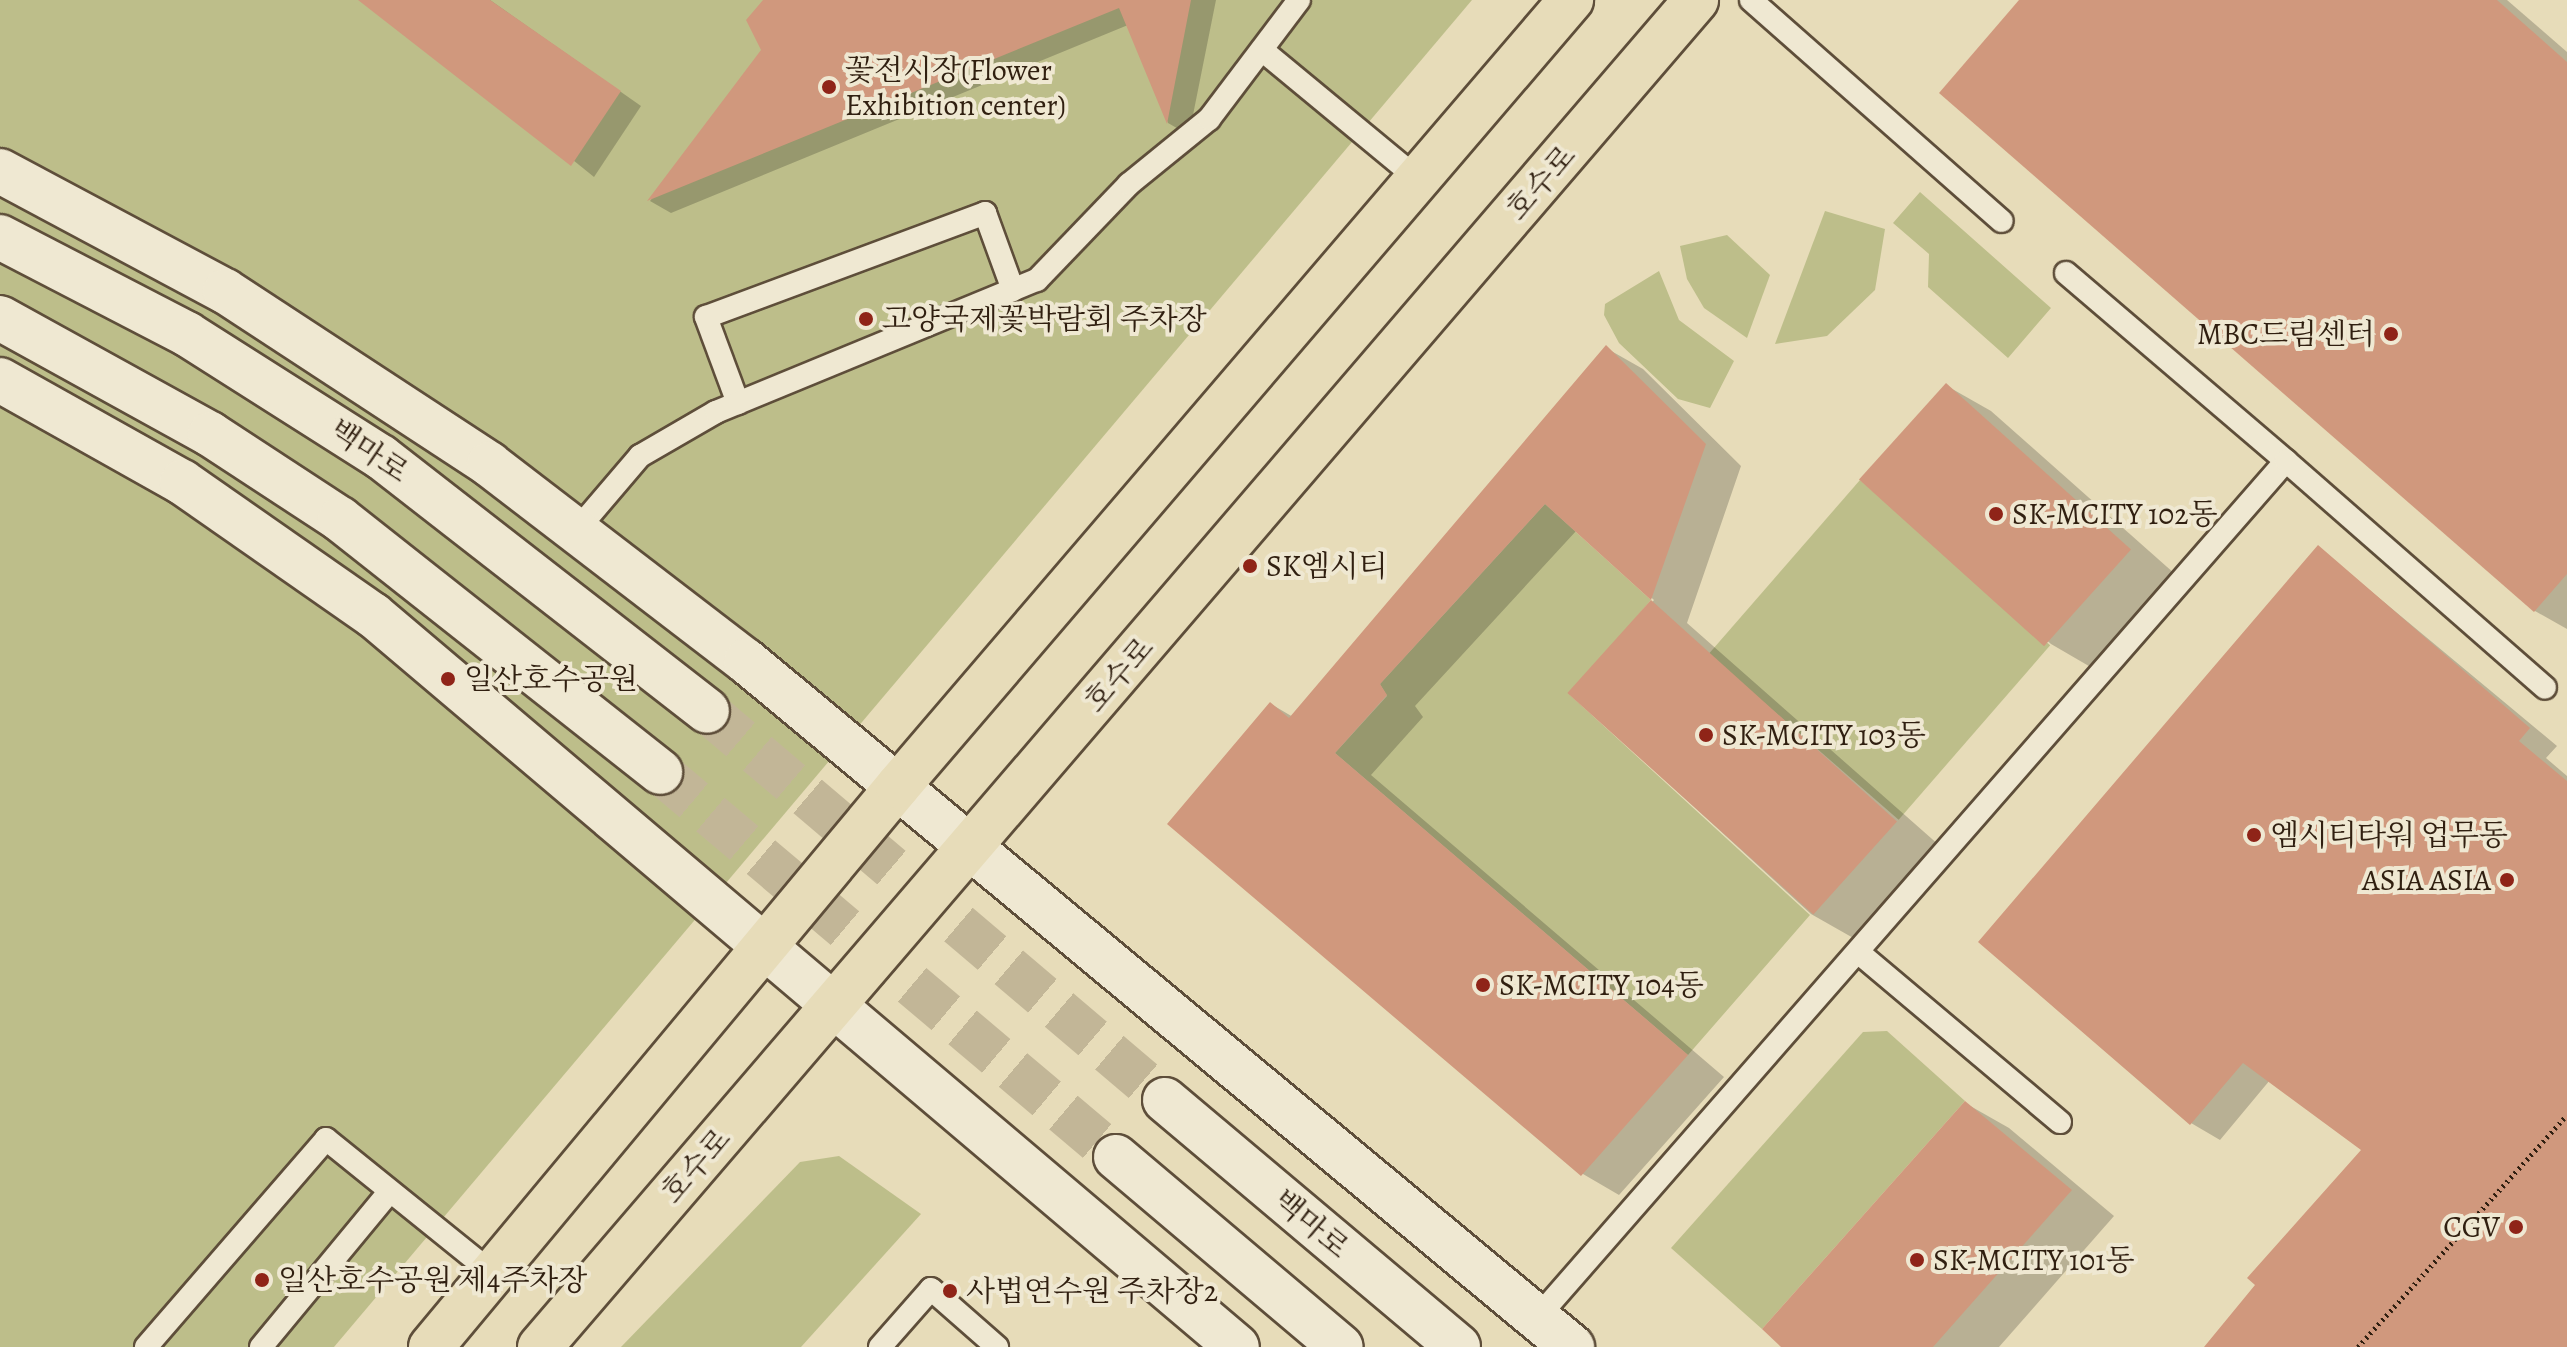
<!DOCTYPE html>
<html>
<head>
<meta charset="utf-8">
<style>
	body { margin:0 }
	#map { position:relative; width:2567px; height:1347px; overflow:hidden; background:#e7dcb9; font-family:Alegreya,"Noto Serif KR",serif }
	div>[style] { position:absolute }
	.green>* { inset:0; background:#bdbe8a; transform-origin:0 0 }
	.shadow>* { inset:0; background:#0003 }
	.building>* { inset:0; background:#d0987d; transform-origin:0 0 }
	.secondary-tunnel>* { height:44px; margin-top:-22px; transform-origin:0; background:repeating-linear-gradient(90deg,#c2b697 0 44px,transparent 0 66px) }
	.path>* { height:5px; margin-top:-2.5px; transform-origin:0; background:repeating-linear-gradient(90deg,#301f10 0 2px,transparent 0 6px) }
	.roads { filter:drop-shadow(2px 0 #5e4e3a) drop-shadow(-2px 0 #5e4e3a) drop-shadow(0 2px #5e4e3a) drop-shadow(0 -2px #5e4e3a) }
	.service>* { height:22px; margin:-11px; padding:0 11px; transform-origin:11px; border-radius:11px; background:#efe8d2 }
	.secondary>* { height:44px; margin:-22px; padding:0 22px; transform-origin:22px; border-radius:22px; background:#efe8d2 }
	.primary>* { height:44px; margin:-22px; padding:0 22px; transform-origin:22px; border-radius:22px; background:#e7dcb9 }
	.dots>* { width:22px; height:22px; translate:-50% -50%; box-sizing:border-box; border:4px solid #efe8d2; border-radius:50% }
	span { translate:-50% -50%; white-space:nowrap; text-align:center; line-height:1.15; -webkit-text-stroke:8px #efe8d2; paint-order:stroke }
	.poi-label { font-size:30px; color:#301f10 }
	.left { translate:0 -50%; text-align:left }
	.right { translate:-100% -50%; text-align:right }
	.street-label { font-size:30px; color:#301f10 }
</style>
</head>
<body>
<div id="map">
	<div class="green">
		<div style="clip-path:polygon(0 0,1472px 0,334px 1347px,0 1347px)"></div>
		<div style="clip-path:polygon(1920px 192px,2051px 308px,2008px 358px,1928px 287px,1929px 254px,1893px 223px)"></div>
		<div style="clip-path:polygon(1825px 211px,1885px 229px,1875px 290px,1827px 336px,1775px 344px)"></div>
		<div style="clip-path:polygon(1727px 235px,1770px 275px,1747px 338px,1704px 308px,1687px 279px,1680px 246px)"></div>
		<div style="clip-path:polygon(1659px 271px,1679px 320px,1734px 361px,1710px 408px,1678px 399px,1619px 343px,1604px 315px,1605px 304px)"></div>
		<div style="left:1860px;top:480px;width:252px;height:231px;rotate:41deg"></div>
		<div style="clip-path:polygon(1545px 504px,1651px 600px,1570px 695px,1810px 915px,1688px 1055px,1335px 753px,1387px 696px,1380px 684px)"></div>
		<div style="clip-path:polygon(1887px 1031px,1965px 1101px,1762px 1329px,1671px 1248px,1863px 1032px)"></div>
		<div style="clip-path:polygon(839px 1156px,921px 1214px,801px 1347px,621px 1347px,800px 1162px)"></div>
	</div>
	<div class="shadow">
		<div style="clip-path:polygon(375px 0,490px 0,641px 106px,594px 177px)"></div>
		<div style="clip-path:polygon(766px 0,1216px 0,1189px 135px,1168px 123px,1128px 25px,671px 213px,650px 201px,763px 51px)"></div>
		<div style="clip-path:polygon(2022px 0,2507px 0,2567px 52px,2567px 629px,2535px 611px)"></div>
		<div style="clip-path:polygon(1606px 348px,1643px 369px,1741px 466px,1687px 623px,1940px 846px,1855px 939px,1811px 914px,1572px 695px,1654px 600px,1577px 530px,1415px 706px,1423px 717px,1371px 775px,1724px 1077px,1619px 1195px,1583px 1174px,1271px 704px,1293px 717px)"></div>
		<div style="clip-path:polygon(1947px 386px,1991px 411px,2175px 574px,2094px 669px,2051px 644px,1863px 480px)"></div>
		<div style="clip-path:polygon(2319px 548px,2557px 746px,2546px 758px,2567px 776px,2567px 1347px,2206px 1347px,2364px 1150px,2270px 1080px,2220px 1140px,2191px 1123px)"></div>
		<div style="clip-path:polygon(1965px 1103px,2009px 1128px,2114px 1216px,1999px 1347px,1784px 1347px)"></div>
	</div>
	<div class="building">
		<div style="clip-path:polygon(358px 0,490px 0,621px 91px,571px 166px)"></div>
		<div style="clip-path:polygon(763px 0,1191px 0,1167px 124px,1119px 8px,647px 201px,761px 50px,746px 20px)"></div>
		<div style="clip-path:polygon(2019px 0,2497px 0,2567px 62px,2567px 574px,2534px 612px,1939px 93px)"></div>
		<div style="clip-path:polygon(1606px 345px,1706px 444px,1651px 600px,1545px 504px,1380px 684px,1387px 695px,1335px 753px,1688px 1055px,1581px 1176px,1167px 824px,1270px 702px,1289px 718px)"></div>
		<div style="left:1946px;top:383px;width:249px;height:130px;rotate:42deg"></div>
		<div style="clip-path:polygon(2318px 545px,2530px 728px,2519px 741px,2567px 781px,2567px 1347px,2204px 1347px,2255px 1285px,2247px 1278px,2361px 1150px,2243px 1063px,2190px 1125px,1978px 942px)"></div>
		<div style="left:1651px;top:600px;width:331px;height:125px;rotate:42deg"></div>
		<div style="clip-path:polygon(1965px 1101px,2072px 1190px,1933px 1347px,1781px 1347px,1762px 1329px)"></div>
	</div>
	<div class="secondary-tunnel">
		<div style="left:707px;top:711px;width:601px;rotate:40.34deg"></div>
		<div style="left:660px;top:772px;width:597px;rotate:40.17deg"></div>
	</div>
	<div class="path">
		<div style="left:2358px;top:1347px;width:312px;rotate:-48deg"></div>
	</div>
	<div class="roads">
		<div class="service">
			<div style="left:1751px;top:0;width:334px;rotate:41.4deg"></div>
			<div style="left:1262px;top:50px;width:204px;rotate:39.6deg"></div>
			<div style="left:2066px;top:273px;width:289px;rotate:40.5deg"></div>
			<div style="left:738px;top:403px;width:92px;rotate:-110.4deg"></div>
			<div style="left:706px;top:317px;width:298px;rotate:-20.4deg"></div>
			<div style="left:985px;top:213px;width:82px;rotate:70deg"></div>
			<div style="left:576px;top:531px;width:99px;rotate:-49.5deg"></div>
			<div style="left:640px;top:456px;width:88px;rotate:-30.1deg"></div>
			<div style="left:716px;top:412px;width:347px;rotate:-22.4deg"></div>
			<div style="left:1037px;top:280px;width:133px;rotate:-46.2deg"></div>
			<div style="left:1129px;top:184px;width:103px;rotate:-39.1deg"></div>
			<div style="left:1209px;top:119px;width:149px;rotate:-52.9deg"></div>
			<div style="left:1858px;top:952px;width:264px;rotate:40.1deg"></div>
			<div style="left:1537px;top:1318px;width:1138px;rotate:-48.85deg"></div>
			<div style="left:2286px;top:461px;width:344px;rotate:41.2deg"></div>
			<div style="left:146px;top:1347px;width:275px;rotate:-49.1deg"></div>
			<div style="left:326px;top:1139px;width:213px;rotate:38.9deg"></div>
			<div style="left:261px;top:1347px;width:201px;rotate:-50.4deg"></div>
			<div style="left:880px;top:1347px;width:77px;rotate:-48.7deg"></div>
			<div style="left:931px;top:1289px;width:88px;rotate:41.3deg"></div>
		</div>
		<div class="secondary">
			<div style="left:0;top:171px;width:255px;rotate:28.1deg"></div>
			<div style="left:225px;top:291px;width:316px;rotate:33.2deg"></div>
			<div style="left:489px;top:464px;width:324px;rotate:37.5deg"></div>
			<div style="left:746px;top:661px;width:1074px;rotate:39.71deg"></div>
			<div style="left:0;top:237px;width:211px;rotate:27.4deg"></div>
			<div style="left:187px;top:334px;width:230px;rotate:32.4deg"></div>
			<div style="left:381px;top:457px;width:413px;rotate:37.9deg"></div>
			<div style="left:0;top:318px;width:240px;rotate:28.9deg"></div>
			<div style="left:210px;top:434px;width:155px;rotate:33.2deg"></div>
			<div style="left:340px;top:519px;width:408px;rotate:38.3deg"></div>
			<div style="left:0;top:380px;width:209px;rotate:29.3deg"></div>
			<div style="left:182px;top:482px;width:233px;rotate:34.9deg"></div>
			<div style="left:373px;top:615px;width:1132px;rotate:40.27deg"></div>
			<div style="left:1165px;top:1100px;width:383px;rotate:40.1deg"></div>
			<div style="left:1116px;top:1157px;width:294px;rotate:40.2deg"></div>
		</div>
		<div class="primary">
			<div style="left:431px;top:1347px;width:730px;rotate:-50.22deg"></div>
			<div style="left:898px;top:786px;width:1035px;rotate:-49.43deg"></div>
			<div style="left:540px;top:1347px;width:1775px;rotate:-49.36deg"></div>
		</div>
	</div>
	<div class="dots">
		<div style="left:829px;top:87px;background:#8f2418"></div>
		<div style="left:866px;top:319px;background:#8f2418"></div>
		<div style="left:2391px;top:334px;background:#8f2418"></div>
		<div style="left:1996px;top:514px;background:#8f2418"></div>
		<div style="left:1250px;top:566px;background:#8f2418"></div>
		<div style="left:448px;top:679px;background:#8f2418"></div>
		<div style="left:1706px;top:735px;background:#8f2418"></div>
		<div style="left:2254px;top:835px;background:#8f2418"></div>
		<div style="left:2507px;top:880px;background:#8f2418"></div>
		<div style="left:1483px;top:985px;background:#8f2418"></div>
		<div style="left:2516px;top:1227px;background:#8f2418"></div>
		<div style="left:1917px;top:1260px;background:#8f2418"></div>
		<div style="left:262px;top:1280px;background:#8f2418"></div>
		<div style="left:950px;top:1291px;background:#8f2418"></div>
	</div>
	<div class="poi-label">
		<span class="left" style="left:845px;top:87px">꽃전시장(Flower<br>Exhibition center)</span>
		<span class="left" style="left:882px;top:319px">고양국제꽃박람회 주차장</span>
		<span class="right" style="left:2375px;top:334px">MBC드림센터</span>
		<span class="left" style="left:2012px;top:514px">SK-MCITY 102동</span>
		<span class="left" style="left:1266px;top:566px">SK엠시티</span>
		<span class="left" style="left:464px;top:679px">일산호수공원</span>
		<span class="left" style="left:1722px;top:735px">SK-MCITY 103동</span>
		<span class="left" style="left:2270px;top:835px">엠시티타워 업무동</span>
		<span class="right" style="left:2491px;top:880px">ASIA ASIA</span>
		<span class="left" style="left:1499px;top:985px">SK-MCITY 104동</span>
		<span class="right" style="left:2500px;top:1227px">CGV</span>
		<span class="left" style="left:1933px;top:1260px">SK-MCITY 101동</span>
		<span class="left" style="left:278px;top:1280px">일산호수공원 제4주차장</span>
		<span class="left" style="left:966px;top:1291px">사법연수원 주차장2</span>
	</div>
	<div class="street-label">
		<span style="left:1541px;top:183px;rotate:-49deg">호수로</span>
		<span style="left:369px;top:451px;rotate:34deg">백마로</span>
		<span style="left:1119px;top:675px;rotate:-49deg">호수로</span>
		<span style="left:696px;top:1166px;rotate:-49deg">호수로</span>
		<span style="left:1311px;top:1224px;rotate:40deg">백마로</span>
	</div>
</div>
</body>
</html>
